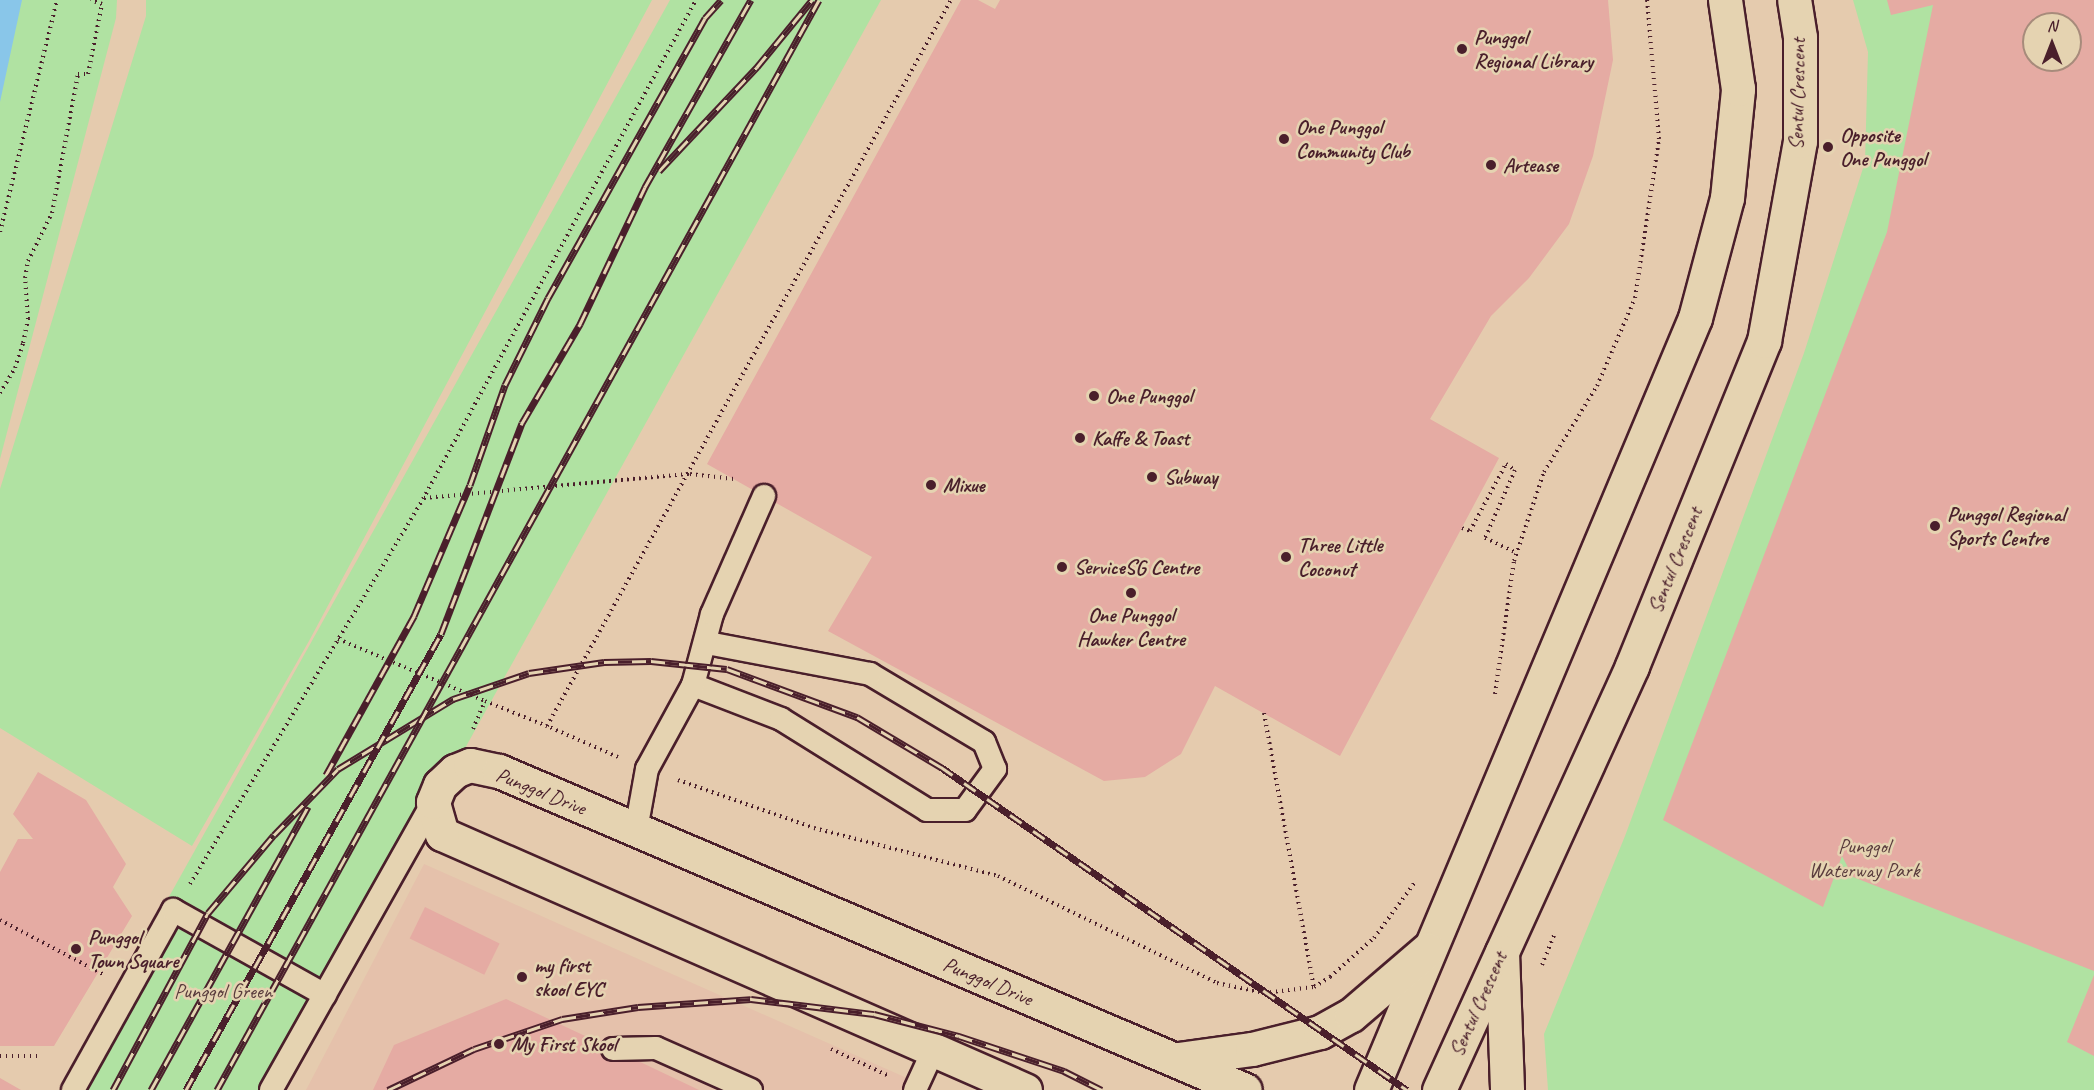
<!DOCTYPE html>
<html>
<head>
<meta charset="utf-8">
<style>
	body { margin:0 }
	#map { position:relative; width:2094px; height:1090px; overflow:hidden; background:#e5cbae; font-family:Caveat,sans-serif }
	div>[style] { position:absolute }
	.built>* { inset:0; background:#e5c1ab }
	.green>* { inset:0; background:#b0e2a2 }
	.water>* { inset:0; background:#89c6e9 }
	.building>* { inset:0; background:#e5aba3; transform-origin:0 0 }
	.path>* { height:4px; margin-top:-2px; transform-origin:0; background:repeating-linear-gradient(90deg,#4a1f2b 0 1.5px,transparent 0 6px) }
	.roads { filter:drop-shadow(2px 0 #4a1f2b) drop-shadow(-2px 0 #4a1f2b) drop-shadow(0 2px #4a1f2b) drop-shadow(0 -2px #4a1f2b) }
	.service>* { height:22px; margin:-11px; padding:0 11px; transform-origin:11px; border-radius:11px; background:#e5d3b1 }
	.minor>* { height:33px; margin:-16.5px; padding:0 16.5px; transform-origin:16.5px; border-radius:16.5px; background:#e5d3b1 }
	.tertiary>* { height:33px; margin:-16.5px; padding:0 16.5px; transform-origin:16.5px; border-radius:16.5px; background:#e5d3b1 }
	.rail>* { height:7px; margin-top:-3.5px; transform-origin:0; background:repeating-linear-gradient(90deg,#e5d3b1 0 14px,#4a1f2b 0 28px); box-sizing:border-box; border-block:2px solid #4a1f2b }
	.dots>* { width:16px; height:16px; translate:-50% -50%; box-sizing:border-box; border:3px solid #e5d3b1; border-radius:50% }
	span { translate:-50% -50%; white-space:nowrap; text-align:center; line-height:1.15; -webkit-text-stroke:5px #e5d3b1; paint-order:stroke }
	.poi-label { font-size:21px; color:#4a1f2b; font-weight:700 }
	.left { translate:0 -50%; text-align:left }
	.street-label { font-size:21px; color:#4a1f2b }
	.park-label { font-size:21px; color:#593c3d }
	.north { position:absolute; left:2022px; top:12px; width:60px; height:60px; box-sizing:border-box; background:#e5d3b1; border:2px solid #a78b7b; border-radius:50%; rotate:0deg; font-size:16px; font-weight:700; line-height:24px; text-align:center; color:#4a1f2b }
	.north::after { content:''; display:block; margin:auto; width:21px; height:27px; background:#4a1f2b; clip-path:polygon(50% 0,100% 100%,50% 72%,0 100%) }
</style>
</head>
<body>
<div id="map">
	<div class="built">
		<div style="clip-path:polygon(424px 864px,934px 1090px,306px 1090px)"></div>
	</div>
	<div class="green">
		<div style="clip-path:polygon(0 0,117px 0,116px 18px,0 459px)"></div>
		<div style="clip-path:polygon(146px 0,652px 0,309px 641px,192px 846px,0 728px,0 489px,146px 16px)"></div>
		<div style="clip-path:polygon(670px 0,881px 0,275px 1090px,61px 1090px)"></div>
		<div style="clip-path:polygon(evenodd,1853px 0,2094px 0,2094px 1090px,1548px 1090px,1544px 1034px,1625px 836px,1804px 353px,1865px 162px,1868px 52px,1853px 0,2034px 24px,2070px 24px,2070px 60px,2034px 60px,2034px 24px)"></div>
	</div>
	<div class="water">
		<div style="clip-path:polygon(0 0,22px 0,0 102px)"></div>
	</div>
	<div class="building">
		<div style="clip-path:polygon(961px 0,978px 0,995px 9px,1000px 0,1608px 0,1613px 60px,1593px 156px,1569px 224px,1529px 278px,1491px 316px,1430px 419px,1499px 458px,1340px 756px,1215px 686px,1181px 754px,1145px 777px,1104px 781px,828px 631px,872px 557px,707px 464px)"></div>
		<div style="clip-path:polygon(evenodd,1887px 0,2094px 0,2094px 971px,1853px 877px,1842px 856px,1823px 907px,1663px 820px,1887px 232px,1933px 5px,1891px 15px,1887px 0,2034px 24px,2070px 24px,2070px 60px,2034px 60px,2034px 24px)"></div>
		<div style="clip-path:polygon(38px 772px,86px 800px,126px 864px,113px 887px,132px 916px,54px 1046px,0 1046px,0 872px,18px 839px,33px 839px,13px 814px)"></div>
		<div style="left:425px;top:907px;width:83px;height:35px;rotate:26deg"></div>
		<div style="clip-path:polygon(2094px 975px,2094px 1056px,2067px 1042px)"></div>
		<div style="clip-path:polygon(506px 999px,613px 1049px,699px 1090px,373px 1090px,394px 1045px)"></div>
		<div style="clip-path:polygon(0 1078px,21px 1090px,0 1090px)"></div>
	</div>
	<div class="path">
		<div style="left:0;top:232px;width:239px;rotate:-76.2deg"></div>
		<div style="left:0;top:393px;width:29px;rotate:-59deg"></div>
		<div style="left:15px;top:368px;width:26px;rotate:-72deg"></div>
		<div style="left:23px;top:343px;width:25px;rotate:-78deg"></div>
		<div style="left:28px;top:319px;width:41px;rotate:-94.2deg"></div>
		<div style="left:25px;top:278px;width:17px;rotate:-80deg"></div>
		<div style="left:28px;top:261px;width:54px;rotate:-63.4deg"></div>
		<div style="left:52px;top:213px;width:141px;rotate:-79.4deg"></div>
		<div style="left:78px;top:74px;width:10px"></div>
		<div style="left:88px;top:74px;width:71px;rotate:-78.7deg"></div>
		<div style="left:102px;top:4px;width:12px;rotate:-160deg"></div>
		<div style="left:424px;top:498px;width:267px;rotate:-5.2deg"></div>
		<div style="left:690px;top:474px;width:44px;rotate:6.5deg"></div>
		<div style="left:1462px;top:528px;width:9px;rotate:21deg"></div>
		<div style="left:1470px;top:531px;width:76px;rotate:-61.8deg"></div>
		<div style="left:1506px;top:464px;width:11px;rotate:34deg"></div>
		<div style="left:1515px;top:470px;width:74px;rotate:113.8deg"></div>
		<div style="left:1485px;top:538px;width:35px;rotate:25deg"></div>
		<div style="left:338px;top:639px;width:160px;rotate:22.9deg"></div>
		<div style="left:1495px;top:694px;width:134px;rotate:-81.9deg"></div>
		<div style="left:1514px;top:561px;width:94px;rotate:-71.4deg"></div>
		<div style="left:1544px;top:472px;width:101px;rotate:-58.4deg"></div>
		<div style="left:1597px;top:386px;width:96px;rotate:-66.6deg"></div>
		<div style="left:1635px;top:298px;width:161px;rotate:-81.4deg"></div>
		<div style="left:1659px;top:139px;width:140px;rotate:-94.9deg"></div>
		<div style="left:1264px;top:713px;width:279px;rotate:79.7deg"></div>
		<div style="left:473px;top:729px;width:30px;rotate:-67deg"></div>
		<div style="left:485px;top:701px;width:67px;rotate:22deg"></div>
		<div style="left:618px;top:757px;width:77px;rotate:-156.4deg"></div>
		<div style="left:547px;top:726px;width:831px;rotate:-60.91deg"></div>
		<div style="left:678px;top:780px;width:144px;rotate:19.4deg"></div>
		<div style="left:814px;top:828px;width:190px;rotate:14.6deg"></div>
		<div style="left:998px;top:876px;width:244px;rotate:26deg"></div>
		<div style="left:1217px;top:983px;width:48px;rotate:12deg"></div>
		<div style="left:1264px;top:993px;width:50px;rotate:-6.8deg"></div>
		<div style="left:1314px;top:987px;width:19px;rotate:-32deg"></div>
		<div style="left:1330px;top:977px;width:59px;rotate:-41.6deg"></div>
		<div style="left:1374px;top:938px;width:69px;rotate:-53.8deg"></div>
		<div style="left:190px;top:884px;width:450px;rotate:-58.8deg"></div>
		<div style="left:423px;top:499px;width:569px;rotate:-61.32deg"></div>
		<div style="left:0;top:920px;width:116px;rotate:27.7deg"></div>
		<div style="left:1542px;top:965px;width:35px;rotate:-68deg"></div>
		<div style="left:831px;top:1049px;width:62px;rotate:24.9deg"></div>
		<div style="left:0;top:1056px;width:38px"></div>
	</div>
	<div class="roads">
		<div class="service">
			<div style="left:693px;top:685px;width:94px;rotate:21.1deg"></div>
			<div style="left:781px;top:719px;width:172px;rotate:31.9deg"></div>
			<div style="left:927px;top:810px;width:38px"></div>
			<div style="left:965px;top:810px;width:51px;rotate:-53.8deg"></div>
			<div style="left:995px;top:769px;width:29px;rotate:-112deg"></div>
			<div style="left:984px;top:742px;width:133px;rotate:-149.2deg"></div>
			<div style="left:870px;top:674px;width:166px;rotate:-169.2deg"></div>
			<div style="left:636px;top:830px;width:62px;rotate:-79.8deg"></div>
			<div style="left:647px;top:769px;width:96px;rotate:-61.3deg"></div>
			<div style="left:693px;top:685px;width:73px;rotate:-75deg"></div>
			<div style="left:712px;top:614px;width:129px;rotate:-66.2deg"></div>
			<div style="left:613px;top:1049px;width:43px;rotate:-1.3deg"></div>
			<div style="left:656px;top:1048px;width:104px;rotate:23.9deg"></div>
			<div style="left:73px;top:1090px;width:206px;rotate:-60.9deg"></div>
			<div style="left:173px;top:910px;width:174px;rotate:29.2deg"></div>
			<div style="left:271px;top:1090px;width:330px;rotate:-60.6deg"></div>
			<div style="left:915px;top:1090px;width:43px;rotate:-65.2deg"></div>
		</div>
		<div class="minor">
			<div style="left:1371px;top:1090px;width:837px;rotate:-67.23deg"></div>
			<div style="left:1695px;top:318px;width:124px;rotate:-75.1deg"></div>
			<div style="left:1727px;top:198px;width:110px;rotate:-84.2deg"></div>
			<div style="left:1738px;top:89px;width:90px;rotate:-98.3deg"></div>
			<div style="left:1439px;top:1090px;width:466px;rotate:-65.5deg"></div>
			<div style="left:1632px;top:666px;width:351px;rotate:-67.9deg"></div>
			<div style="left:1764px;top:341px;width:203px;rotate:-79.8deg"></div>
			<div style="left:1800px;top:141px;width:104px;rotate:-90deg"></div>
			<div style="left:1800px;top:37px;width:37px;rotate:-99deg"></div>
		</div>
		<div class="tertiary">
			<div style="left:1502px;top:952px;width:138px;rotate:87.9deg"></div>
			<div style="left:1178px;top:1059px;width:75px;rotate:-7.7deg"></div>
			<div style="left:1252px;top:1049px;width:70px;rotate:-14deg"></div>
			<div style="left:1320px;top:1032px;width:35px;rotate:-29deg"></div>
			<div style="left:1351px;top:1015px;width:101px;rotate:-40.6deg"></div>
			<div style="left:1025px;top:1090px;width:637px;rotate:-156.29deg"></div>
			<div style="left:442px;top:834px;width:33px;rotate:-106deg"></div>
			<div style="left:433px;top:802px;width:18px;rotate:-68deg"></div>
			<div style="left:440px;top:785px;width:21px;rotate:-43deg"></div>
			<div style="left:455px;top:771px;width:16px;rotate:-22deg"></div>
			<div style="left:470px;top:765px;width:30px;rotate:12deg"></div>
			<div style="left:499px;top:771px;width:811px;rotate:23.15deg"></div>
		</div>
	</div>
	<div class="rail">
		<div style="left:659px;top:171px;width:143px;rotate:-46.7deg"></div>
		<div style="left:757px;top:67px;width:87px;rotate:-50.6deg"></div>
		<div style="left:326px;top:775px;width:182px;rotate:-61deg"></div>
		<div style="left:414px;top:616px;width:142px;rotate:-66.9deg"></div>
		<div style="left:470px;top:485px;width:106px;rotate:-70.7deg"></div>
		<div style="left:505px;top:385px;width:97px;rotate:-63.7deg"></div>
		<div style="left:548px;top:298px;width:321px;rotate:-60.7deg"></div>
		<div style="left:705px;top:18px;width:24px;rotate:-48deg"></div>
		<div style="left:113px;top:1090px;width:201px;rotate:-61.8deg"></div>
		<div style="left:208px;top:913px;width:102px;rotate:-49.8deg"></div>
		<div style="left:274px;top:835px;width:92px;rotate:-45.9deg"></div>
		<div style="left:338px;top:769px;width:135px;rotate:-31.3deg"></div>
		<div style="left:453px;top:699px;width:80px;rotate:-18.9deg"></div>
		<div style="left:529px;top:673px;width:76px;rotate:-8.3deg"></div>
		<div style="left:604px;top:662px;width:47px;rotate:-1.2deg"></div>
		<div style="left:651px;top:661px;width:76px;rotate:6deg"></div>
		<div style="left:727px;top:669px;width:139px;rotate:20.3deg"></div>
		<div style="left:857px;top:717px;width:98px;rotate:30.8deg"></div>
		<div style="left:941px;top:767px;width:567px;rotate:34.73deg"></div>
		<div style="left:151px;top:1090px;width:324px;rotate:-61deg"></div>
		<div style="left:186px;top:1090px;width:522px;rotate:-60.79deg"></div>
		<div style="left:441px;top:634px;width:226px;rotate:-69deg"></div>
		<div style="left:522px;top:423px;width:115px;rotate:-59.6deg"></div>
		<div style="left:580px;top:324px;width:152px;rotate:-64.6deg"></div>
		<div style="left:645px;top:187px;width:215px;rotate:-60.5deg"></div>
		<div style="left:217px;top:1090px;width:1245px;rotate:-61.09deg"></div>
		<div style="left:388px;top:1090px;width:95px;rotate:-25.5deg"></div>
		<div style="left:474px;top:1049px;width:93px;rotate:-18.8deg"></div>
		<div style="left:562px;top:1019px;width:77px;rotate:-9deg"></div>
		<div style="left:638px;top:1007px;width:113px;rotate:-4deg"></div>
		<div style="left:751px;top:999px;width:124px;rotate:7deg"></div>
		<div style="left:874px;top:1014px;width:88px;rotate:14.5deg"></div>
		<div style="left:959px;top:1036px;width:111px;rotate:18.4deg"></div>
		<div style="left:1064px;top:1071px;width:42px;rotate:26.6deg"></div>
	</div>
	<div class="dots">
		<div style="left:1462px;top:49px;background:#4a1f2b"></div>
		<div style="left:1284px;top:139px;background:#4a1f2b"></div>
		<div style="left:1828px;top:147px;background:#4a1f2b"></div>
		<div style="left:1491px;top:165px;background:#4a1f2b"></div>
		<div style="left:1094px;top:396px;background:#4a1f2b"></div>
		<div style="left:1080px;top:438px;background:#4a1f2b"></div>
		<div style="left:1152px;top:477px;background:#4a1f2b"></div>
		<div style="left:931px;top:485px;background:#4a1f2b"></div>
		<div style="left:1935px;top:526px;background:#4a1f2b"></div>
		<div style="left:1286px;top:557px;background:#4a1f2b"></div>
		<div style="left:1062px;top:567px;background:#4a1f2b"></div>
		<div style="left:1131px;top:593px;background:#4a1f2b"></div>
		<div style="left:76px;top:949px;background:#4a1f2b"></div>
		<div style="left:522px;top:977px;background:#4a1f2b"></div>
		<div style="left:499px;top:1044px;background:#4a1f2b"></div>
	</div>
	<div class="poi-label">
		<span class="left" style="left:1474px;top:49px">Punggol<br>Regional Library</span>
		<span class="left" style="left:1296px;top:139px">One Punggol<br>Community Club</span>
		<span class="left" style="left:1840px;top:147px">Opposite<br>One Punggol</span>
		<span class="left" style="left:1503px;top:165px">Artease</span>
		<span class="left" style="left:1106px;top:396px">One Punggol</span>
		<span class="left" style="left:1092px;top:438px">Kaffe &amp; Toast</span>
		<span class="left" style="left:1164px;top:477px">Subway</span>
		<span class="left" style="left:943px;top:485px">Mixue</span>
		<span class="left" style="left:1947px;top:526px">Punggol Regional<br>Sports Centre</span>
		<span class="left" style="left:1298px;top:557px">Three Little<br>Coconut</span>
		<span class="left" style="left:1074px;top:567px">ServiceSG Centre</span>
		<span style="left:1131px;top:627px">One Punggol<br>Hawker Centre</span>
		<span class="left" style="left:88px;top:949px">Punggol<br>Town Square</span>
		<span class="left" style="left:534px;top:977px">my first<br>skool EYC</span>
		<span class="left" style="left:511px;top:1044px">My First Skool</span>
	</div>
	<div class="street-label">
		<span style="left:1797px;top:94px;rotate:-89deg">Sentul Crescent</span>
		<span style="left:1675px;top:560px;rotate:-68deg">Sentul Crescent</span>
		<span style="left:541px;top:791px;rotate:22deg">Punggol Drive</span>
		<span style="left:988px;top:981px;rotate:23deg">Punggol Drive</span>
		<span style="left:1478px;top:1004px;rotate:-66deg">Sentul Crescent</span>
	</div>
	<div class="park-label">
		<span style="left:1864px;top:858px">Punggol<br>Waterway Park</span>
		<span style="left:223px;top:991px">Punggol Green</span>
	</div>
	<div class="north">N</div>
</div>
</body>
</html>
